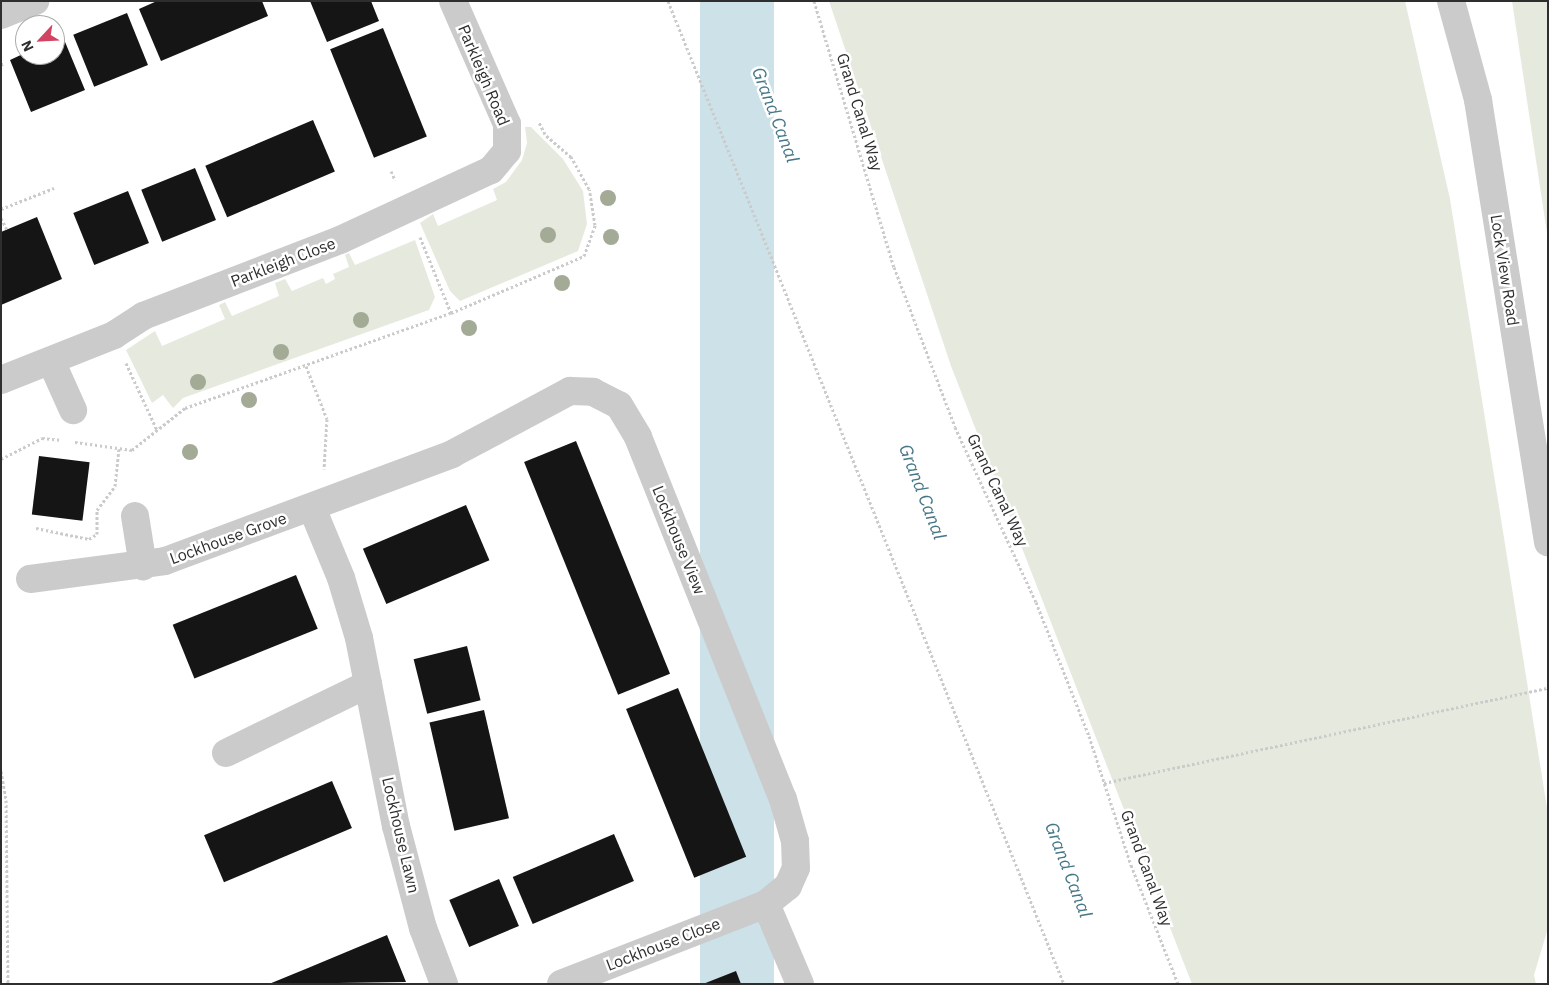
<!DOCTYPE html>
<html>
<head>
<meta charset="utf-8">
<style>
	body { margin:0 }
	#map { position:relative; width:1549px; height:985px; overflow:hidden; background:#fff; font-family:"IBM Plex Sans",sans-serif }
	div>[style] { position:absolute }
	.green>* { inset:0; background:#e6eade }
	.water>* { inset:0; background:#cce1e8; transform-origin:0 0 }
	.building>* { inset:0; background:#151515; transform-origin:0 0 }
	.path>* { height:3px; margin-top:-1.5px; transform-origin:0; background:repeating-linear-gradient(90deg,#cbcbcb 0 2.5px,transparent 0 5px) }
	.minor>* { height:28px; margin:-14px; padding:0 14px; transform-origin:14px; border-radius:14px; background:#cbcbcb }
	.trees>* { width:16px; height:16px; margin:-8px; border-radius:50%; background:#a3aa96 }
	span { translate:-50% -50%; white-space:nowrap; text-align:center; line-height:1.15; -webkit-text-stroke:5px #fff; paint-order:stroke }
	.street-label { font-size:16px; color:#2e2e2e }
	.water-label { font-size:18px; color:#467787; font-style:italic }
	.frame { position:absolute; inset:0; border:2px solid #2e2e2e; pointer-events:none }
	.north { position:absolute; left:15px; top:15px; width:50px; height:50px; box-sizing:border-box; background:#fff; border:1px solid #ababab; border-radius:50%; rotate:245deg; font-size:14px; font-weight:700; line-height:20px; text-align:center; color:#2e2e2e }
	.north::after { content:''; display:block; margin:auto; width:18px; height:22px; background:#d14563; clip-path:polygon(50% 0,100% 100%,50% 72%,0 100%) }
</style>
</head>
<body>
<div id="map">
	<div class="green">
		<div style="clip-path:polygon(829px 1px,1405px 1px,1450px 199px,1548px 814px,1548px 928px,1534px 975px,1536px 984px,1192px 984px,951px 366px)"></div>
		<div style="clip-path:polygon(1512px 1px,1548px 1px,1548px 239px,1545px 220px)"></div>
		<div style="clip-path:polygon(525px 127px,531px 127px,563px 159px,583px 191px,587px 224px,578px 251px,460px 301px,450px 291px,420px 223px,433px 214px,438px 226px,497px 200px,493px 189px,506px 182px,522px 160px,527px 143px)"></div>
		<div style="clip-path:polygon(415px 240px,435px 297px,429px 310px,183px 398px,173px 408px,163px 395px,152px 403px,126px 350px,155px 331px,162px 346px,225px 319px,219px 305px,225px 302px,232px 316px,279px 296px,275px 283px,285px 279px,292px 291px,323px 278px,326px 284px,335px 279px,333px 274px,349px 267px,345px 255px,349px 253px,355px 265px)"></div>
	</div>
	<div class="water">
		<div style="left:700px;top:1px;width:74px;height:1056px"></div>
	</div>
	<div class="building">
		<div style="clip-path:polygon(157px 1px,262px 1px,268px 16px,161px 61px,139px 9px)"></div>
		<div style="clip-path:polygon(310px 1px,371px 1px,379px 21px,327px 42px)"></div>
		<div style="left:127px;top:13px;width:56px;height:58px;rotate:68deg"></div>
		<div style="left:383px;top:28px;width:117px;height:57px;rotate:68deg"></div>
		<div style="clip-path:polygon(63px 37px,85px 90px,31px 112px,10px 60px,25px 53px,55px 55px,55px 41px)"></div>
		<div style="left:313px;top:120px;width:56px;height:117px;rotate:67deg"></div>
		<div style="left:195px;top:168px;width:56px;height:58px;rotate:68deg"></div>
		<div style="left:128px;top:191px;width:56px;height:59px;rotate:68deg"></div>
		<div style="clip-path:polygon(37px 217px,62px 279px,1px 305px,1px 232px)"></div>
		<div style="left:576px;top:441px;width:251px;height:56px;rotate:68deg"></div>
		<div style="left:39px;top:456px;width:51px;height:59px;rotate:7deg"></div>
		<div style="left:466px;top:505px;width:60px;height:112px;rotate:67deg"></div>
		<div style="left:296px;top:575px;width:58px;height:133px;rotate:68deg"></div>
		<div style="left:467px;top:646px;width:56px;height:55px;rotate:76deg"></div>
		<div style="left:678px;top:688px;width:182px;height:56px;rotate:68deg"></div>
		<div style="left:484px;top:710px;width:111px;height:56px;rotate:77deg"></div>
		<div style="left:332px;top:781px;width:51px;height:139px;rotate:67deg"></div>
		<div style="left:614px;top:834px;width:51px;height:110px;rotate:67deg"></div>
		<div style="left:499px;top:879px;width:51px;height:54px;rotate:67deg"></div>
		<div style="clip-path:polygon(387px 935px,406px 982px,269px 984px,308px 968px)"></div>
		<div style="clip-path:polygon(736px 971px,741px 984px,703px 984px)"></div>
	</div>
	<div class="path">
		<div style="left:668px;top:1px;width:1060px;rotate:68.06deg"></div>
		<div style="left:814px;top:1px;width:278px;rotate:73.3deg"></div>
		<div style="left:894px;top:267px;width:171px;rotate:69.1deg"></div>
		<div style="left:955px;top:427px;width:193px;rotate:65.2deg"></div>
		<div style="left:1036px;top:602px;width:144px;rotate:68.4deg"></div>
		<div style="left:1089px;top:736px;width:136px;rotate:72deg"></div>
		<div style="left:1131px;top:865px;width:128px;rotate:68.4deg"></div>
		<div style="left:1px;top:65px;width:4px;rotate:-34deg"></div>
		<div style="left:391px;top:171px;width:10px;rotate:66deg"></div>
		<div style="left:1px;top:209px;width:57px;rotate:-21.6deg"></div>
		<div style="left:1px;top:218px;width:13px;rotate:63deg"></div>
		<div style="left:420px;top:237px;width:82px;rotate:67.8deg"></div>
		<div style="left:126px;top:363px;width:74px;rotate:65.2deg"></div>
		<div style="left:306px;top:366px;width:57px;rotate:68.4deg"></div>
		<div style="left:327px;top:419px;width:50px;rotate:93.4deg"></div>
		<div style="left:75px;top:442px;width:58px;rotate:8deg"></div>
		<div style="left:132px;top:450px;width:68px;rotate:-38.4deg"></div>
		<div style="left:185px;top:408px;width:282px;rotate:-19.7deg"></div>
		<div style="left:451px;top:313px;width:145px;rotate:-23.2deg"></div>
		<div style="left:584px;top:256px;width:33px;rotate:-70deg"></div>
		<div style="left:595px;top:225px;width:36px;rotate:-99deg"></div>
		<div style="left:589px;top:189px;width:37px;rotate:-119deg"></div>
		<div style="left:571px;top:157px;width:35px;rotate:-139deg"></div>
		<div style="left:545px;top:134px;width:13px;rotate:-117deg"></div>
		<div style="left:1px;top:459px;width:46px;rotate:-27.1deg"></div>
		<div style="left:42px;top:438px;width:20px;rotate:6deg"></div>
		<div style="left:36px;top:528px;width:54px;rotate:11.7deg"></div>
		<div style="left:89px;top:539px;width:9px;rotate:-32deg"></div>
		<div style="left:97px;top:534px;width:24px;rotate:-90deg"></div>
		<div style="left:97px;top:510px;width:30px;rotate:-53deg"></div>
		<div style="left:115px;top:486px;width:37px;rotate:-84deg"></div>
		<div style="left:1px;top:771px;width:29px;rotate:80deg"></div>
		<div style="left:6px;top:800px;width:184px;rotate:89.4deg"></div>
		<div style="left:1104px;top:783px;width:454px;rotate:-12.1deg"></div>
	</div>
	<div class="minor">
		<div style="left:1451px;top:1px;width:103px;rotate:74.7deg"></div>
		<div style="left:1478px;top:100px;width:448px;rotate:81deg"></div>
		<div style="left:1px;top:15px;width:37px;rotate:-22deg"></div>
		<div style="left:51px;top:361px;width:54px;rotate:65.8deg"></div>
		<div style="left:1px;top:380px;width:122px;rotate:-21.7deg"></div>
		<div style="left:114px;top:335px;width:35px;rotate:-33deg"></div>
		<div style="left:143px;top:316px;width:211px;rotate:-21.1deg"></div>
		<div style="left:340px;top:240px;width:166px;rotate:-24.9deg"></div>
		<div style="left:491px;top:170px;width:25px;rotate:-50deg"></div>
		<div style="left:507px;top:151px;width:27px;rotate:-90deg"></div>
		<div style="left:507px;top:124px;width:134px;rotate:-113.7deg"></div>
		<div style="left:312px;top:508px;width:76px;rotate:67.5deg"></div>
		<div style="left:341px;top:578px;width:63px;rotate:73.3deg"></div>
		<div style="left:359px;top:638px;width:192px;rotate:78.9deg"></div>
		<div style="left:396px;top:826px;width:106px;rotate:75.2deg"></div>
		<div style="left:423px;top:928px;width:60px;rotate:69.4deg"></div>
		<div style="left:135px;top:516px;width:51px;rotate:80.9deg"></div>
		<div style="left:30px;top:579px;width:136px;rotate:-7.6deg"></div>
		<div style="left:165px;top:561px;width:306px;rotate:-20.4deg"></div>
		<div style="left:452px;top:454px;width:134px;rotate:-28.1deg"></div>
		<div style="left:570px;top:391px;width:23px;rotate:2deg"></div>
		<div style="left:593px;top:392px;width:29px;rotate:27deg"></div>
		<div style="left:619px;top:405px;width:37px;rotate:59deg"></div>
		<div style="left:638px;top:437px;width:390px;rotate:68.2deg"></div>
		<div style="left:783px;top:799px;width:44px;rotate:74.1deg"></div>
		<div style="left:795px;top:841px;width:27px;rotate:88deg"></div>
		<div style="left:796px;top:868px;width:20px;rotate:114deg"></div>
		<div style="left:788px;top:886px;width:28px;rotate:141deg"></div>
		<div style="left:766px;top:904px;width:220px;rotate:158.7deg"></div>
		<div style="left:226px;top:753px;width:158px;rotate:-25.9deg"></div>
		<div style="left:766px;top:904px;width:87px;rotate:67deg"></div>
	</div>
	<div class="trees">
		<div style="left:608px;top:198px"></div>
		<div style="left:548px;top:235px"></div>
		<div style="left:611px;top:237px"></div>
		<div style="left:562px;top:283px"></div>
		<div style="left:361px;top:320px"></div>
		<div style="left:469px;top:328px"></div>
		<div style="left:281px;top:352px"></div>
		<div style="left:198px;top:382px"></div>
		<div style="left:249px;top:400px"></div>
		<div style="left:190px;top:452px"></div>
	</div>
	<div class="street-label">
		<span style="left:484px;top:75px;rotate:67deg">Parkleigh Road</span>
		<span style="left:860px;top:112px;rotate:73deg">Grand Canal Way</span>
		<span style="left:283px;top:262px;rotate:-21deg">Parkleigh Close</span>
		<span style="left:1505px;top:270px;rotate:81deg">Lock View Road</span>
		<span style="left:998px;top:490px;rotate:65deg">Grand Canal Way</span>
		<span style="left:228px;top:538px;rotate:-20deg">Lockhouse Grove</span>
		<span style="left:679px;top:540px;rotate:68deg">Lockhouse View</span>
		<span style="left:401px;top:835px;rotate:77deg">Lockhouse Lawn</span>
		<span style="left:1147px;top:868px;rotate:70deg">Grand Canal Way</span>
		<span style="left:663px;top:944px;rotate:-21deg">Lockhouse Close</span>
	</div>
	<div class="water-label">
		<span style="left:775px;top:115px;rotate:69deg">Grand Canal</span>
		<span style="left:922px;top:492px;rotate:69deg">Grand Canal</span>
		<span style="left:1068px;top:870px;rotate:69deg">Grand Canal</span>
	</div>
	<div class="frame"></div>
	<div class="north">N</div>
</div>
</body>
</html>
